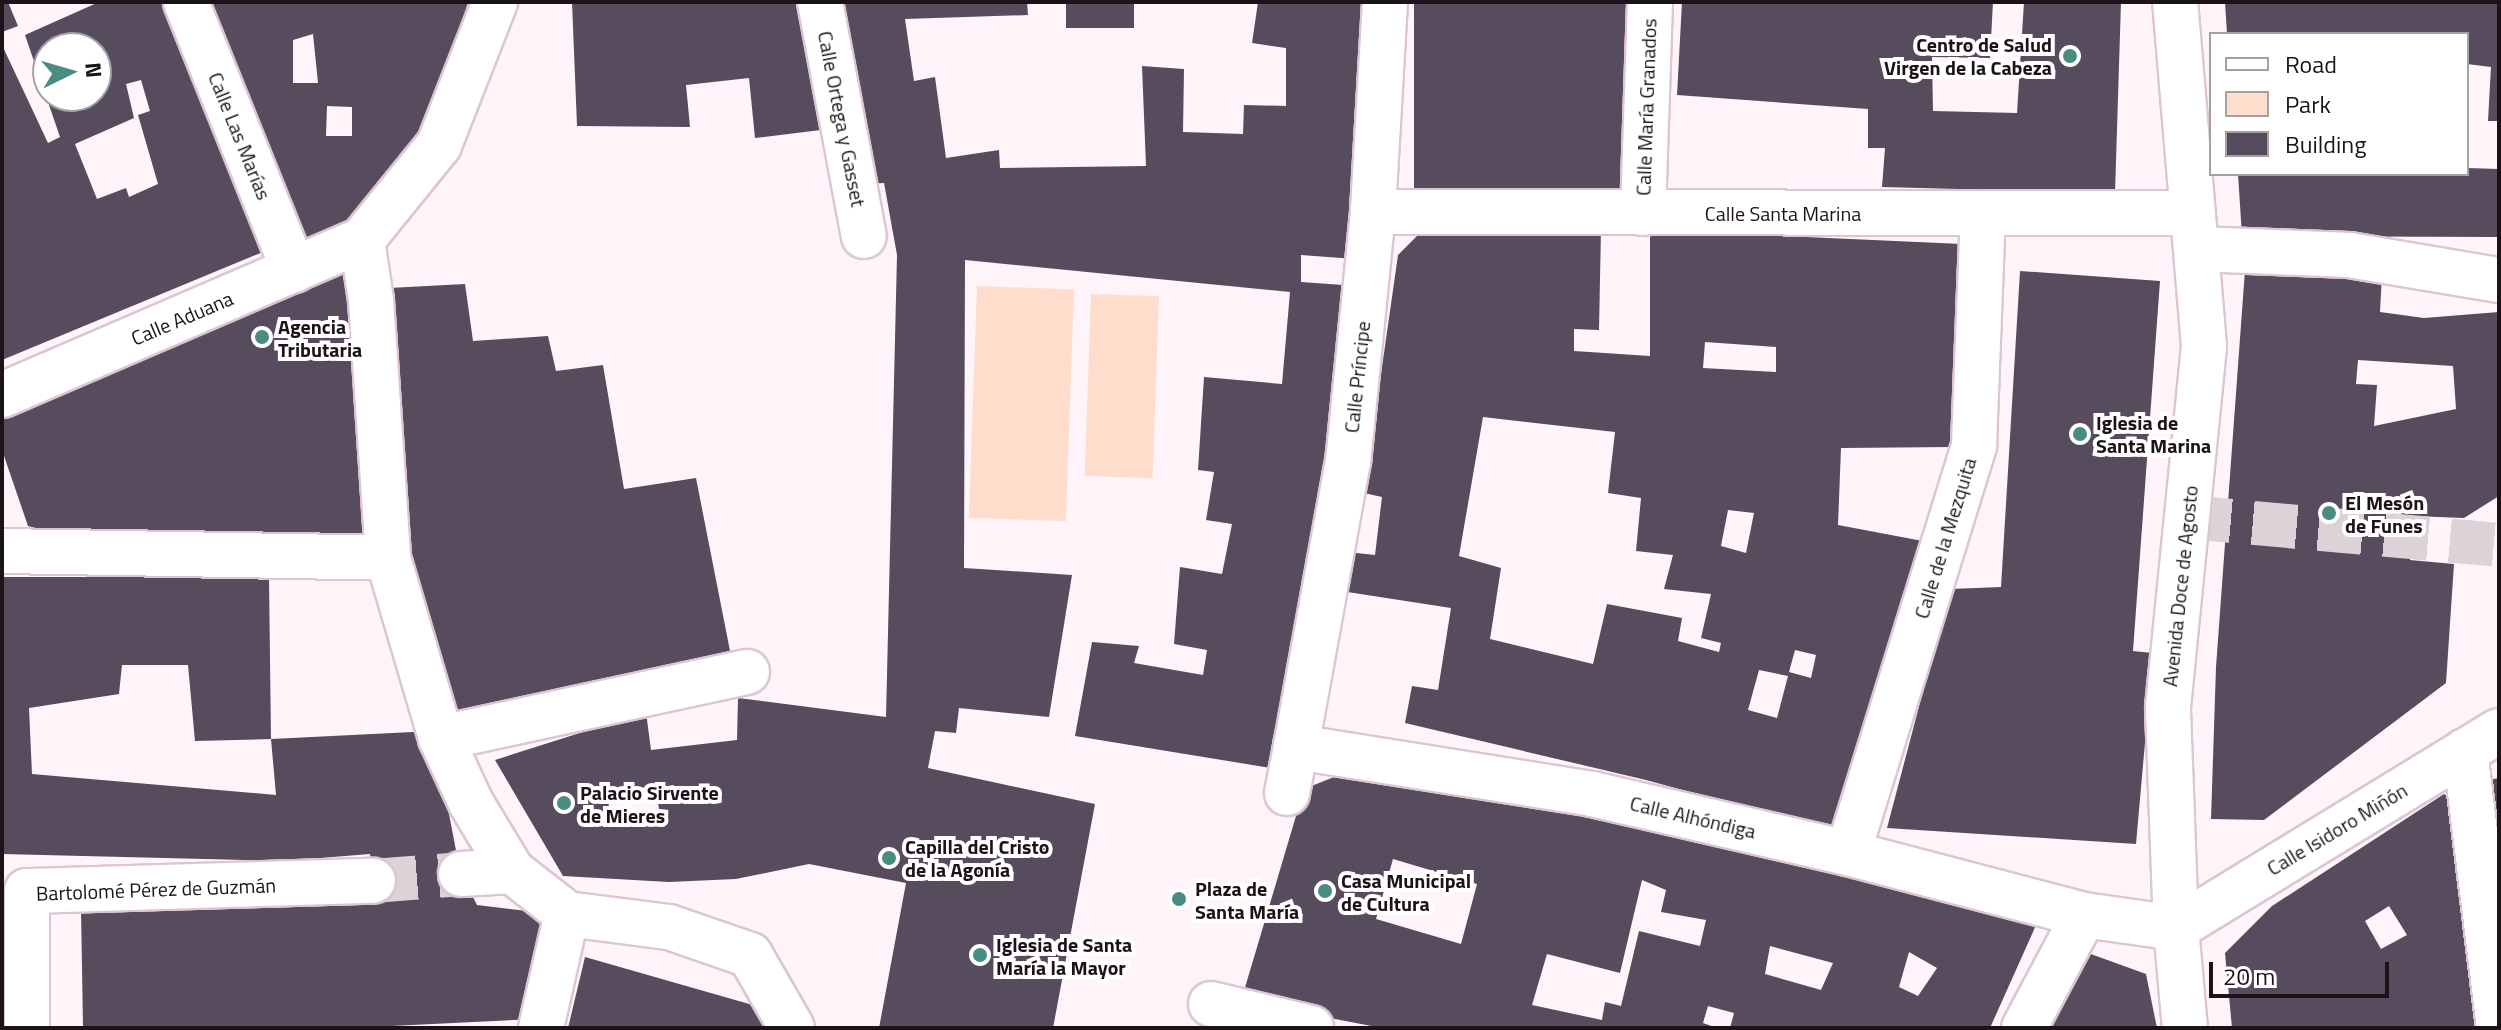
<!DOCTYPE html>
<html>
<head>
<meta charset="utf-8">
<style>
	body { margin:0 }
	#map { position:relative; width:2501px; height:1030px; overflow:hidden; background:#fef4f9; font-family:"Titillium Web",sans-serif }
	div>[style] { position:absolute }
	.green>* { inset:0; background:#fdc; transform-origin:0 0 }
	.building>* { inset:0; background:#564c5d; transform-origin:0 0 }
	.pedestrian-tunnel>* { height:44px; margin-top:-22px; transform-origin:0; background:repeating-linear-gradient(90deg,#dcd2d7 0 44px,transparent 0 66px) }
	.roads { filter:drop-shadow(2px 0 #ddc6d3) drop-shadow(-2px 0 #ddc6d3) drop-shadow(0 2px #ddc6d3) drop-shadow(0 -2px #ddc6d3) }
	.pedestrian>* { height:44px; margin:-22px; padding:0 22px; transform-origin:22px; border-radius:22px; background:#fff }
	.minor>* { height:44px; margin:-22px; padding:0 22px; transform-origin:22px; border-radius:22px; background:#fff }
	.tertiary>* { height:44px; margin:-22px; padding:0 22px; transform-origin:22px; border-radius:22px; background:#fff }
	.dots>* { width:22px; height:22px; translate:-50% -50%; box-sizing:border-box; border:4px solid #fff; border-radius:50% }
	span { translate:-50% -50%; white-space:nowrap; text-align:center; line-height:1.15; -webkit-text-stroke:8px #fff; paint-order:stroke }
	.poi-label { font-size:20px; color:#1b1318; font-weight:700 }
	.right { translate:-100% -50%; text-align:right }
	.left { translate:0 -50%; text-align:left }
	.street-label { font-size:20px; color:#1b1318 }
	.frame { position:absolute; inset:0; border:4px solid #1b1318; pointer-events:none }
	.legend { position:absolute; left:2209px; top:32px; width:260px; height:144px; box-sizing:border-box; background:#fff; border:2px solid #a4a1a3; margin:0; padding:10px 14px; list-style:none; font-size:24px; color:#1b1318 }
	.legend li { display:flex; align-items:center; gap:16px; height:40px }
	.legend b { width:40px; border:2px solid #a4a1a3 }
	.north { position:absolute; left:32px; top:32px; width:80px; height:80px; box-sizing:border-box; background:#fff; border:2px solid #a4a1a3; border-radius:50%; rotate:85deg; font-size:22px; font-weight:700; line-height:32px; text-align:center; color:#1b1318 }
	.north::after { content:''; display:block; margin:auto; width:28px; height:36px; background:#498d82; clip-path:polygon(50% 0,100% 100%,50% 72%,0 100%) }
	.scale { position:absolute; left:2209px; top:962px; width:180px; height:36px; box-sizing:border-box; border:4px solid #1b1318; border-top:0; padding-left:10px; font-size:24px; line-height:28px; white-space:nowrap; color:#1b1318; -webkit-text-stroke:6px #fff; paint-order:stroke }
</style>
</head>
<body>
<div id="map">
	<div class="green">
		<div style="left:977px;top:286px;width:97px;height:232px;rotate:2deg"></div>
		<div style="left:1091px;top:294px;width:68px;height:182px;rotate:2deg"></div>
	</div>
	<div class="building">
		<div style="clip-path:polygon(2px 2px,8px 2px,18px 26px,2px 32px)"></div>
		<div style="clip-path:polygon(evenodd,99px 2px,175px 2px,270px 249px,2px 360px,2px 45px,48px 143px,60px 137px,25px 35px,99px 2px,48px 48px,96px 48px,96px 96px,48px 96px,48px 48px,99px 2px,141px 80px,150px 111px,138px 115px,158px 184px,129px 197px,126px 188px,97px 199px,75px 144px,134px 118px,126px 84px,141px 80px)"></div>
		<div style="clip-path:polygon(evenodd,199px 2px,468px 2px,437px 108px,375px 206px,302px 246px,199px 2px,313px 34px,318px 83px,293px 83px,293px 40px,313px 34px,199px 2px,327px 106px,352px 107px,352px 136px,326px 136px,327px 106px)"></div>
		<div style="clip-path:polygon(572px 2px,809px 2px,829px 129px,755px 138px,749px 78px,686px 85px,690px 127px,577px 126px)"></div>
		<div style="clip-path:polygon(evenodd,842px 2px,1027px 2px,1028px 15px,905px 19px,914px 81px,935px 77px,946px 158px,999px 150px,1000px 168px,1146px 166px,1142px 66px,1184px 69px,1183px 132px,1243px 134px,1244px 105px,1286px 106px,1286px 48px,1252px 43px,1258px 2px,1369px 2px,1355px 259px,1301px 255px,1301px 282px,1357px 286px,1277px 769px,1075px 736px,1092px 642px,1139px 646px,1134px 663px,1203px 675px,1207px 650px,1174px 644px,1180px 567px,1222px 574px,1232px 524px,1206px 520px,1214px 472px,1198px 470px,1204px 377px,1282px 384px,1290px 292px,965px 260px,964px 568px,1072px 575px,1049px 717px,959px 708px,956px 733px,935px 731px,928px 768px,1095px 804px,1053px 1028px,879px 1028px,906px 883px,809px 864px,736px 879px,669px 882px,563px 876px,495px 760px,646px 712px,651px 750px,737px 740px,738px 698px,886px 717px,897px 255px,884px 183px,866px 184px,842px 2px,656px 787px,660px 817px,610px 817px,607px 789px,656px 787px)"></div>
		<div style="left:1066px;top:2px;width:68px;height:26px"></div>
		<div style="left:1414px;top:2px;width:228px;height:192px"></div>
		<div style="clip-path:polygon(1682px 2px,1993px 2px,1990px 58px,1932px 57px,1933px 111px,2017px 113px,2024px 2px,2121px 2px,2115px 193px,1882px 187px,1885px 148px,1868px 148px,1868px 109px,1677px 95px)"></div>
		<div style="clip-path:polygon(2225px 2px,2499px 2px,2499px 121px,2488px 121px,2491px 67px,2467px 64px,2467px 34px,2227px 34px)"></div>
		<div style="clip-path:polygon(2467px 168px,2499px 169px,2499px 237px,2242px 236px,2238px 174px,2467px 174px)"></div>
		<div style="clip-path:polygon(evenodd,1429px 224px,1601px 229px,1599px 330px,1574px 329px,1574px 351px,1650px 356px,1650px 230px,1962px 244px,1951px 447px,1841px 448px,1838px 525px,1928px 542px,1843px 834px,1646px 780px,1405px 723px,1412px 686px,1438px 690px,1451px 608px,1341px 591px,1347px 552px,1375px 555px,1382px 497px,1364px 493px,1398px 255px,1429px 224px,1705px 342px,1776px 347px,1776px 372px,1703px 368px,1705px 342px,1429px 224px,1483px 417px,1615px 432px,1608px 493px,1641px 498px,1636px 551px,1673px 555px,1664px 589px,1711px 594px,1701px 638px,1721px 643px,1719px 652px,1678px 641px,1682px 618px,1607px 604px,1593px 664px,1490px 639px,1501px 568px,1459px 556px,1483px 417px,1429px 224px,1728px 510px,1754px 513px,1746px 553px,1721px 546px,1728px 510px,1429px 224px,1795px 650px,1816px 655px,1811px 678px,1789px 672px,1795px 650px,1429px 224px,1759px 670px,1788px 676px,1777px 718px,1748px 710px,1759px 670px)"></div>
		<div style="clip-path:polygon(345px 259px,368px 546px,98px 544px,28px 526px,2px 450px,2px 414px)"></div>
		<div style="clip-path:polygon(evenodd,2245px 270px,2382px 274px,2380px 312px,2424px 318px,2499px 312px,2499px 496px,2464px 518px,2412px 516px,2410px 560px,2454px 564px,2446px 683px,2264px 820px,2211px 819px,2216px 667px,2245px 270px,2358px 360px,2453px 366px,2456px 409px,2374px 426px,2377px 385px,2356px 384px,2358px 360px)"></div>
		<div style="clip-path:polygon(2020px 271px,2160px 281px,2133px 651px,2153px 653px,2136px 844px,1887px 828px,1950px 589px,2001px 587px)"></div>
		<div style="clip-path:polygon(465px 284px,473px 341px,548px 336px,556px 371px,603px 365px,624px 489px,696px 478px,731px 656px,451px 719px,404px 544px,389px 288px)"></div>
		<div style="clip-path:polygon(evenodd,2px 577px,269px 577px,271px 739px,433px 731px,460px 871px,477px 905px,552px 914px,536px 1019px,350px 1028px,83px 1028px,81px 908px,373px 881px,370px 854px,283px 861px,2px 854px,2px 577px,122px 665px,188px 665px,195px 741px,271px 739px,276px 795px,32px 774px,29px 708px,119px 694px,122px 665px)"></div>
		<div style="clip-path:polygon(evenodd,1354px 769px,1499px 791px,2041px 914px,1990px 1028px,1730px 1028px,1734px 1013px,1708px 1006px,1703px 1023px,1717px 1028px,1382px 1028px,1241px 1001px,1304px 789px,1354px 769px,1393px 859px,1477px 884px,1461px 944px,1376px 919px,1393px 859px,1354px 769px,1642px 880px,1666px 890px,1661px 912px,1706px 920px,1700px 946px,1639px 931px,1621px 1006px,1605px 1002px,1602px 1020px,1532px 1005px,1547px 954px,1620px 973px,1642px 880px,1354px 769px,1770px 946px,1833px 963px,1821px 990px,1765px 974px,1770px 946px,1354px 769px,1909px 952px,1937px 968px,1918px 996px,1899px 987px,1909px 952px)"></div>
		<div style="clip-path:polygon(2499px 778px,2499px 839px,2498px 839px,2484px 781px)"></div>
		<div style="clip-path:polygon(evenodd,2444px 794px,2458px 803px,2483px 1028px,2232px 1028px,2225px 953px,2272px 906px,2444px 794px,2389px 906px,2407px 935px,2381px 949px,2365px 921px,2389px 906px)"></div>
		<div style="clip-path:polygon(2077px 949px,2146px 974px,2157px 1028px,2040px 1028px)"></div>
		<div style="clip-path:polygon(585px 957px,767px 1009px,762px 1028px,568px 1028px)"></div>
	</div>
	<div class="pedestrian-tunnel">
		<div style="left:2187px;top:517px;width:313px;rotate:5.1deg"></div>
		<div style="left:373px;top:881px;width:88px;rotate:-4.5deg"></div>
	</div>
	<div class="roads">
		<div class="pedestrian">
			<div style="left:820px;top:2px;width:238px;rotate:79.4deg"></div>
			<div style="left:2198px;top:249px;width:151px;rotate:2.3deg"></div>
			<div style="left:2349px;top:255px;width:152px;rotate:9.5deg"></div>
			<div style="left:441px;top:738px;width:313px;rotate:-12.2deg"></div>
			<div style="left:2465px;top:751px;width:279px;rotate:83deg"></div>
			<div style="left:1287px;top:793px;width:47px;rotate:-78.9deg"></div>
			<div style="left:461px;top:874px;width:51px;rotate:-3.4deg"></div>
			<div style="left:2176px;top:928px;width:100px;rotate:84.9deg"></div>
			<div style="left:1211px;top:1004px;width:103px;rotate:13.5deg"></div>
			<div style="left:27px;top:1028px;width:137px;rotate:-90deg"></div>
			<div style="left:27px;top:891px;width:346px;rotate:-1.7deg"></div>
		</div>
		<div class="minor">
			<div style="left:186px;top:2px;width:289px;rotate:68.1deg"></div>
			<div style="left:1385px;top:2px;width:210px;rotate:93.3deg"></div>
			<div style="left:1373px;top:212px;width:250px;rotate:95.7deg"></div>
			<div style="left:1348px;top:461px;width:291px;rotate:100.3deg"></div>
			<div style="left:1296px;top:747px;width:300px;rotate:9deg"></div>
			<div style="left:1592px;top:794px;width:263px;rotate:13deg"></div>
			<div style="left:1848px;top:853px;width:244px;rotate:14.7deg"></div>
			<div style="left:1373px;top:212px;width:819px;rotate:0.07deg"></div>
			<div style="left:1643px;top:213px;width:211px;rotate:-88.1deg"></div>
			<div style="left:362px;top:240px;width:61px;rotate:81.5deg"></div>
			<div style="left:371px;top:300px;width:259px;rotate:86.2deg"></div>
			<div style="left:388px;top:558px;width:188px;rotate:73.6deg"></div>
			<div style="left:441px;top:738px;width:72px;rotate:65.2deg"></div>
			<div style="left:471px;top:803px;width:79px;rotate:58.9deg"></div>
			<div style="left:512px;top:871px;width:70px;rotate:38deg"></div>
			<div style="left:567px;top:914px;width:103px;rotate:7.3deg"></div>
			<div style="left:669px;top:927px;width:86px;rotate:19.1deg"></div>
			<div style="left:750px;top:955px;width:84px;rotate:60.1deg"></div>
			<div style="left:2px;top:395px;width:392px;rotate:-23.3deg"></div>
			<div style="left:362px;top:240px;width:122px;rotate:-51deg"></div>
			<div style="left:439px;top:145px;width:154px;rotate:-68.6deg"></div>
			<div style="left:2px;top:551px;width:386px;rotate:1deg"></div>
			<div style="left:1848px;top:853px;width:427px;rotate:-72.8deg"></div>
			<div style="left:1974px;top:445px;width:232px;rotate:-87.8deg"></div>
			<div style="left:541px;top:1028px;width:117px;rotate:-77.2deg"></div>
			<div style="left:2024px;top:1028px;width:128px;rotate:-62deg"></div>
			<div style="left:2084px;top:915px;width:93px;rotate:8deg"></div>
			<div style="left:2176px;top:928px;width:221px;rotate:-92.1deg"></div>
			<div style="left:2168px;top:707px;width:363px;rotate:-84.3deg"></div>
			<div style="left:2204px;top:346px;width:345px;rotate:-94.8deg"></div>
		</div>
		<div class="tertiary">
			<div style="left:2176px;top:928px;width:378px;rotate:-31.4deg"></div>
		</div>
	</div>
	<div class="dots">
		<div style="left:2070px;top:56px;background:#498d82"></div>
		<div style="left:262px;top:337px;background:#498d82"></div>
		<div style="left:2080px;top:434px;background:#498d82"></div>
		<div style="left:2329px;top:513px;background:#498d82"></div>
		<div style="left:564px;top:803px;background:#498d82"></div>
		<div style="left:889px;top:858px;background:#498d82"></div>
		<div style="left:1325px;top:891px;background:#498d82"></div>
		<div style="left:1179px;top:899px;background:#498d82"></div>
		<div style="left:980px;top:955px;background:#498d82"></div>
	</div>
	<div class="poi-label">
		<span class="right" style="left:2052px;top:56px">Centro de Salud<br>Virgen de la Cabeza</span>
		<span class="left" style="left:278px;top:338px">Agencia<br>Tributaria</span>
		<span class="left" style="left:2096px;top:434px">Iglesia de<br>Santa Marina</span>
		<span class="left" style="left:2345px;top:514px">El Mesón<br>de Funes</span>
		<span class="left" style="left:580px;top:804px">Palacio Sirvente<br>de Mieres</span>
		<span class="left" style="left:905px;top:858px">Capilla del Cristo<br>de la Agonía</span>
		<span class="left" style="left:1341px;top:892px">Casa Municipal<br>de Cultura</span>
		<span class="left" style="left:1195px;top:900px">Plaza de<br>Santa María</span>
		<span class="left" style="left:996px;top:956px">Iglesia de Santa<br>María la Mayor</span>
	</div>
	<div class="street-label">
		<span style="left:1646px;top:107px;rotate:-88deg">Calle María Granados</span>
		<span style="left:842px;top:119px;rotate:79deg">Calle Ortega y Gasset</span>
		<span style="left:240px;top:136px;rotate:68deg">Calle Las Marías</span>
		<span style="left:1783px;top:213px">Calle Santa Marina</span>
		<span style="left:182px;top:318px;rotate:-23deg">Calle Aduana</span>
		<span style="left:1357px;top:377px;rotate:-84deg">Calle Príncipe</span>
		<span style="left:1945px;top:538px;rotate:-73deg">Calle de la Mezquita</span>
		<span style="left:2180px;top:586px;rotate:-84deg">Avenida Doce de Agosto</span>
		<span style="left:1693px;top:817px;rotate:13deg">Calle Alhóndiga</span>
		<span style="left:2337px;top:829px;rotate:-31deg">Calle Isidoro Miñón</span>
		<span style="left:156px;top:889px;rotate:-2deg">Bartolomé Pérez de Guzmán</span>
	</div>
	<div class="frame"></div>
	<ul class="legend">
	<li><b style="height:10px;background:#fff"></b>Road</li>
	<li><b style="height:22px;background:#fdc"></b>Park</li>
	<li><b style="height:22px;background:#564c5d"></b>Building</li>
	</ul>
	<div class="north">N</div>
	<div class="scale">20 m</div>
</div>
</body>
</html>
